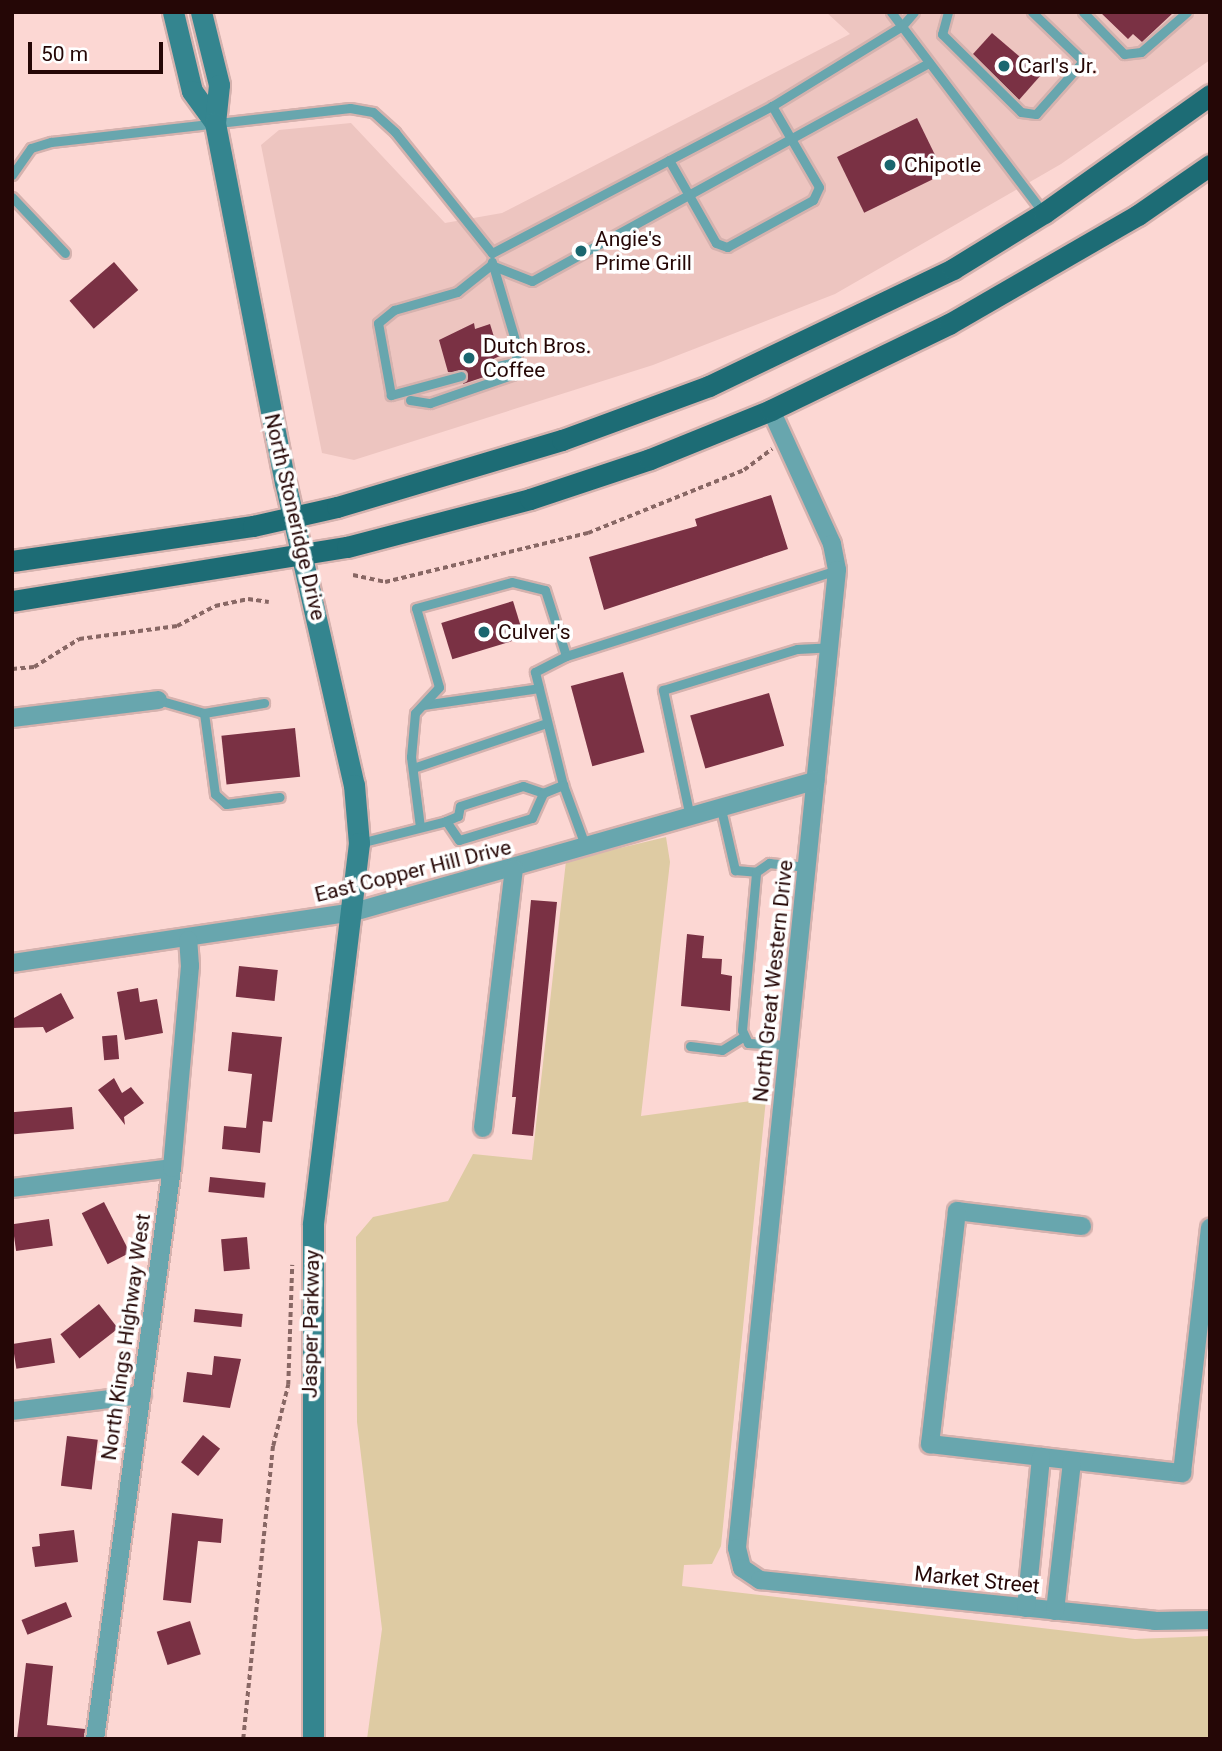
<!DOCTYPE html>
<html>
<head>
<meta charset="utf-8">
<style>
	body { margin:0 }
	#map { position:relative; width:1222px; height:1751px; overflow:hidden; background:#fcd7d3; font-family:Roboto,sans-serif }
	div>[style] { position:absolute }
	.built>* { inset:0; background:#edc5c0 }
	.green>* { inset:0; background:#decba3 }
	.building>* { inset:0; background:#7a3144; transform-origin:0 0 }
	.path>* { height:3.5px; margin-top:-1.75px; transform-origin:0; background:repeating-linear-gradient(90deg,#886764 0 5px,transparent 0 8.5px) }
	.roads { filter:drop-shadow(2px 0 #d5b2ae) drop-shadow(-2px 0 #d5b2ae) drop-shadow(0 2px #d5b2ae) drop-shadow(0 -2px #d5b2ae) }
	.lane>* { height:9px; margin:-4.5px; padding:0 4.5px; transform-origin:4.5px; border-radius:4.5px; background:#68a6ae }
	.street>* { height:18px; margin:-9px; padding:0 9px; transform-origin:9px; border-radius:9px; background:#68a6ae }
	.secondary>* { height:21px; margin:-10.5px; padding:0 10.5px; transform-origin:10.5px; border-radius:10.5px; background:#34858f }
	.primary>* { height:21px; margin:-10.5px; padding:0 10.5px; transform-origin:10.5px; border-radius:10.5px; background:#1d6c75 }
	.dots>* { width:19px; height:19px; translate:-50% -50%; box-sizing:border-box; border:4px solid #fff; border-radius:50% }
	span { translate:-50% -50%; white-space:nowrap; text-align:center; line-height:1.15; -webkit-text-stroke:7px #fff; paint-order:stroke }
	.poi-label { font-size:21px; color:#250706 }
	.left { translate:0 -50%; text-align:left }
	.street-label { font-size:21px; color:#250706 }
	.frame { position:absolute; inset:0; border:14px solid #250706; pointer-events:none }
	.scale { position:absolute; left:28px; top:42px; width:135px; height:32px; box-sizing:border-box; border:4px solid #250706; border-top:0; padding-left:9px; font-size:21px; line-height:24px; white-space:nowrap; color:#250706; -webkit-text-stroke:5px #fff; paint-order:stroke }
</style>
</head>
<body>
<div id="map">
	<div class="built">
		<div style="clip-path:polygon(826px 12px,1210px 12px,1210px 60px,1061px 164px,835px 294px,653px 365px,354px 460px,322px 453px,261px 145px,279px 130px,351px 123px,445px 223px,502px 213px,850px 34px)"></div>
	</div>
	<div class="green">
		<div style="clip-path:polygon(666px 837px,670px 862px,641px 1116px,766px 1099px,721px 1546px,712px 1564px,684px 1565px,682px 1586px,1135px 1639px,1210px 1636px,1210px 1739px,367px 1739px,382px 1629px,357px 1422px,356px 1237px,373px 1217px,448px 1201px,473px 1154px,532px 1160px,566px 861px)"></div>
	</div>
	<div class="building">
		<div style="clip-path:polygon(1100px 12px,1174px 12px,1142px 42px,1133px 34px,1128px 39px)"></div>
		<div style="clip-path:polygon(992px 33px,1041px 75px,1019px 100px,973px 54px)"></div>
		<div style="left:917px;top:118px;width:62px;height:89px;rotate:64deg"></div>
		<div style="left:114px;top:262px;width:37px;height:59px;rotate:49deg"></div>
		<div style="clip-path:polygon(474px 323px,475px 329px,490px 324px,500px 356px,484px 363px,484px 377px,463px 384px,467px 374px,448px 372px,439px 340px)"></div>
		<div style="clip-path:polygon(771px 495px,788px 549px,604px 610px,589px 557px,697px 526px,695px 519px)"></div>
		<div style="left:513px;top:601px;width:38px;height:75px;rotate:73deg"></div>
		<div style="left:623px;top:672px;width:83px;height:54px;rotate:75deg"></div>
		<div style="left:769px;top:693px;width:55px;height:82px;rotate:74deg"></div>
		<div style="left:295px;top:728px;width:49px;height:74px;rotate:84deg"></div>
		<div style="clip-path:polygon(531px 900px,557px 902px,533px 1136px,512px 1134px,516px 1097px,512px 1097px)"></div>
		<div style="clip-path:polygon(687px 934px,704px 936px,702px 958px,722px 959px,721px 974px,732px 976px,730px 1011px,681px 1006px)"></div>
		<div style="left:239px;top:966px;width:39px;height:31px;rotate:6deg"></div>
		<div style="clip-path:polygon(138px 988px,140px 1002px,157px 999px,163px 1033px,125px 1040px,117px 992px)"></div>
		<div style="clip-path:polygon(61px 993px,74px 1018px,46px 1033px,43px 1027px,12px 1028px,12px 1019px)"></div>
		<div style="clip-path:polygon(232px 1032px,282px 1037px,272px 1122px,263px 1121px,260px 1153px,222px 1149px,224px 1126px,246px 1128px,252px 1074px,228px 1071px)"></div>
		<div style="left:117px;top:1035px;width:24px;height:15px;rotate:85deg"></div>
		<div style="clip-path:polygon(114px 1078px,122px 1093px,131px 1087px,144px 1103px,124px 1117px,125px 1125px,98px 1090px)"></div>
		<div style="left:72px;top:1107px;width:22px;height:60px;rotate:85deg"></div>
		<div style="left:210px;top:1177px;width:56px;height:15px;rotate:6deg"></div>
		<div style="left:104px;top:1202px;width:57px;height:25px;rotate:63deg"></div>
		<div style="left:49px;top:1219px;width:27px;height:37px;rotate:82deg"></div>
		<div style="left:247px;top:1237px;width:32px;height:26px;rotate:85deg"></div>
		<div style="left:99px;top:1304px;width:31px;height:49px;rotate:52deg"></div>
		<div style="left:195px;top:1309px;width:48px;height:13px;rotate:6deg"></div>
		<div style="left:51px;top:1338px;width:25px;height:39px;rotate:81deg"></div>
		<div style="clip-path:polygon(214px 1356px,241px 1359px,230px 1408px,183px 1402px,187px 1372px,212px 1375px)"></div>
		<div style="left:203px;top:1435px;width:22px;height:35px;rotate:39deg"></div>
		<div style="left:67px;top:1436px;width:31px;height:50px;rotate:7deg"></div>
		<div style="clip-path:polygon(172px 1513px,223px 1519px,221px 1543px,198px 1541px,191px 1603px,163px 1600px)"></div>
		<div style="clip-path:polygon(74px 1530px,78px 1562px,35px 1567px,32px 1547px,40px 1546px,39px 1534px)"></div>
		<div style="left:66px;top:1602px;width:16px;height:48px;rotate:68deg"></div>
		<div style="left:190px;top:1621px;width:35px;height:35px;rotate:72deg"></div>
		<div style="clip-path:polygon(26px 1663px,53px 1666px,47px 1725px,85px 1729px,84px 1739px,17px 1739px)"></div>
	</div>
	<div class="path">
		<div style="left:353px;top:575px;width:33px;rotate:12deg"></div>
		<div style="left:385px;top:582px;width:209px;rotate:-13.6deg"></div>
		<div style="left:588px;top:533px;width:168px;rotate:-22deg"></div>
		<div style="left:744px;top:470px;width:35px;rotate:-37deg"></div>
		<div style="left:12px;top:669px;width:22px;rotate:-5deg"></div>
		<div style="left:34px;top:667px;width:53px;rotate:-31.9deg"></div>
		<div style="left:79px;top:639px;width:99px;rotate:-7.6deg"></div>
		<div style="left:177px;top:626px;width:43px;rotate:-27.8deg"></div>
		<div style="left:215px;top:606px;width:34px;rotate:-12deg"></div>
		<div style="left:248px;top:599px;width:21px;rotate:8deg"></div>
		<div style="left:243px;top:1739px;width:295px;rotate:-84.2deg"></div>
		<div style="left:273px;top:1446px;width:63px;rotate:-76.2deg"></div>
		<div style="left:288px;top:1385px;width:120px;rotate:-88.1deg"></div>
	</div>
	<div class="roads">
		<div class="lane">
			<div style="left:891px;top:12px;width:251px;rotate:52.8deg"></div>
			<div style="left:948px;top:12px;width:23px;rotate:105deg"></div>
			<div style="left:942px;top:34px;width:111px;rotate:44.6deg"></div>
			<div style="left:1021px;top:112px;width:15px;rotate:8deg"></div>
			<div style="left:1036px;top:114px;width:71px;rotate:-48.4deg"></div>
			<div style="left:1083px;top:61px;width:71px;rotate:-136.1deg"></div>
			<div style="left:1083px;top:12px;width:59px;rotate:45.7deg"></div>
			<div style="left:1124px;top:54px;width:17px;rotate:-7deg"></div>
			<div style="left:1141px;top:52px;width:61px;rotate:-41deg"></div>
			<div style="left:669px;top:160px;width:95px;rotate:60.5deg"></div>
			<div style="left:716px;top:243px;width:12px;rotate:20deg"></div>
			<div style="left:727px;top:247px;width:98px;rotate:-28.7deg"></div>
			<div style="left:813px;top:200px;width:14px;rotate:-65deg"></div>
			<div style="left:819px;top:187px;width:94px;rotate:-120.1deg"></div>
			<div style="left:12px;top:175px;width:33px;rotate:-55deg"></div>
			<div style="left:31px;top:148px;width:21px;rotate:-17deg"></div>
			<div style="left:51px;top:142px;width:301px;rotate:-6.5deg"></div>
			<div style="left:350px;top:108px;width:23px;rotate:10deg"></div>
			<div style="left:373px;top:112px;width:30px;rotate:42deg"></div>
			<div style="left:395px;top:132px;width:155px;rotate:51.3deg"></div>
			<div style="left:492px;top:253px;width:316px;rotate:-27.7deg"></div>
			<div style="left:772px;top:106px;width:153px;rotate:-31.6deg"></div>
			<div style="left:902px;top:26px;width:18px;rotate:-49deg"></div>
			<div style="left:12px;top:197px;width:77px;rotate:46.6deg"></div>
			<div style="left:491px;top:265px;width:44px;rotate:21.3deg"></div>
			<div style="left:532px;top:281px;width:453px;rotate:-28.8deg"></div>
			<div style="left:489px;top:368px;width:26px;rotate:-13deg"></div>
			<div style="left:461px;top:376px;width:73px;rotate:164.8deg"></div>
			<div style="left:391px;top:395px;width:73px;rotate:-100.2deg"></div>
			<div style="left:378px;top:323px;width:21px;rotate:-39deg"></div>
			<div style="left:394px;top:310px;width:66px;rotate:-15.9deg"></div>
			<div style="left:457px;top:292px;width:43px;rotate:-38.5deg"></div>
			<div style="left:491px;top:376px;width:25px;rotate:-27deg"></div>
			<div style="left:410px;top:400px;width:20px;rotate:9deg"></div>
			<div style="left:430px;top:403px;width:87px;rotate:-18.9deg"></div>
			<div style="left:512px;top:375px;width:26px;rotate:-77deg"></div>
			<div style="left:518px;top:350px;width:92px;rotate:-106.5deg"></div>
			<div style="left:566px;top:656px;width:284px;rotate:-17.6deg"></div>
			<div style="left:158px;top:700px;width:48px;rotate:15.8deg"></div>
			<div style="left:204px;top:713px;width:82px;rotate:82.3deg"></div>
			<div style="left:215px;top:794px;width:15px;rotate:42deg"></div>
			<div style="left:226px;top:804px;width:54px;rotate:-7.4deg"></div>
			<div style="left:423px;top:705px;width:117px;rotate:-8.3deg"></div>
			<div style="left:204px;top:713px;width:61px;rotate:-9.5deg"></div>
			<div style="left:413px;top:768px;width:141px;rotate:-18.6deg"></div>
			<div style="left:721px;top:809px;width:63px;rotate:77.1deg"></div>
			<div style="left:735px;top:870px;width:21px;rotate:5deg"></div>
			<div style="left:690px;top:817px;width:130px;rotate:-102deg"></div>
			<div style="left:663px;top:690px;width:140px;rotate:-17deg"></div>
			<div style="left:797px;top:649px;width:33px;rotate:-3deg"></div>
			<div style="left:446px;top:821px;width:13px;rotate:-23deg"></div>
			<div style="left:458px;top:816px;width:10px;rotate:-79deg"></div>
			<div style="left:460px;top:806px;width:66px;rotate:-17.6deg"></div>
			<div style="left:523px;top:786px;width:21px;rotate:19deg"></div>
			<div style="left:420px;top:827px;width:71px;rotate:-97.3deg"></div>
			<div style="left:411px;top:757px;width:44px;rotate:-84.8deg"></div>
			<div style="left:415px;top:713px;width:35px;rotate:-47deg"></div>
			<div style="left:439px;top:687px;width:82px;rotate:-106.2deg"></div>
			<div style="left:416px;top:608px;width:99px;rotate:-15.2deg"></div>
			<div style="left:512px;top:582px;width:34px;rotate:14deg"></div>
			<div style="left:545px;top:590px;width:69px;rotate:72.3deg"></div>
			<div style="left:566px;top:656px;width:35px;rotate:153deg"></div>
			<div style="left:535px;top:672px;width:116px;rotate:76.1deg"></div>
			<div style="left:360px;top:843px;width:89px;rotate:-14.3deg"></div>
			<div style="left:446px;top:821px;width:23px;rotate:56deg"></div>
			<div style="left:459px;top:840px;width:76px;rotate:-16.8deg"></div>
			<div style="left:532px;top:818px;width:27px;rotate:-66deg"></div>
			<div style="left:543px;top:793px;width:22px;rotate:-22deg"></div>
			<div style="left:563px;top:785px;width:67px;rotate:69.9deg"></div>
			<div style="left:789px;top:1045px;width:41px;rotate:-177.2deg"></div>
			<div style="left:748px;top:1043px;width:14px;rotate:-115deg"></div>
			<div style="left:742px;top:1030px;width:159px;rotate:-84.9deg"></div>
			<div style="left:756px;top:872px;width:16px;rotate:-35deg"></div>
			<div style="left:769px;top:863px;width:38px;rotate:6deg"></div>
			<div style="left:690px;top:1046px;width:32px;rotate:7deg"></div>
			<div style="left:722px;top:1050px;width:26px;rotate:-32deg"></div>
		</div>
		<div class="street">
			<div style="left:771px;top:410px;width:147px;rotate:65.5deg"></div>
			<div style="left:832px;top:544px;width:26px;rotate:79deg"></div>
			<div style="left:837px;top:570px;width:983px;rotate:95.84deg"></div>
			<div style="left:737px;top:1548px;width:21px;rotate:76deg"></div>
			<div style="left:742px;top:1568px;width:22px;rotate:34deg"></div>
			<div style="left:760px;top:1580px;width:397px;rotate:5.9deg"></div>
			<div style="left:1155px;top:1621px;width:55px;rotate:-1deg"></div>
			<div style="left:12px;top:718px;width:147px;rotate:-7deg"></div>
			<div style="left:12px;top:963px;width:346px;rotate:-8.5deg"></div>
			<div style="left:354px;top:912px;width:480px;rotate:-15.9deg"></div>
			<div style="left:483px;top:1128px;width:261px;rotate:-83.2deg"></div>
			<div style="left:12px;top:1188px;width:161px;rotate:-7.1deg"></div>
			<div style="left:1082px;top:1226px;width:126px;rotate:-173.2deg"></div>
			<div style="left:957px;top:1211px;width:235px;rotate:96.6deg"></div>
			<div style="left:930px;top:1444px;width:254px;rotate:6.6deg"></div>
			<div style="left:1182px;top:1473px;width:247px;rotate:-83.5deg"></div>
			<div style="left:12px;top:1411px;width:131px;rotate:-7deg"></div>
			<div style="left:1026px;top:1608px;width:152px;rotate:-84.3deg"></div>
			<div style="left:1055px;top:1611px;width:151px;rotate:-83.5deg"></div>
			<div style="left:95px;top:1739px;width:576px;rotate:-82.32deg"></div>
			<div style="left:172px;top:1168px;width:203px;rotate:-84.9deg"></div>
			<div style="left:190px;top:966px;width:26px;rotate:-94deg"></div>
		</div>
		<div class="secondary">
			<div style="left:173px;top:12px;width:81px;rotate:76.5deg"></div>
			<div style="left:192px;top:91px;width:39px;rotate:54deg"></div>
			<div style="left:201px;top:12px;width:75px;rotate:76.1deg"></div>
			<div style="left:219px;top:85px;width:38px;rotate:96deg"></div>
			<div style="left:215px;top:123px;width:366px;rotate:79deg"></div>
			<div style="left:285px;top:482px;width:311px;rotate:77.2deg"></div>
			<div style="left:354px;top:785px;width:58px;rotate:85.1deg"></div>
			<div style="left:359px;top:843px;width:384px;rotate:96.9deg"></div>
			<div style="left:313px;top:1224px;width:515px;rotate:90deg"></div>
		</div>
		<div class="primary">
			<div style="left:12px;top:561px;width:244px;rotate:-8.3deg"></div>
			<div style="left:253px;top:526px;width:86px;rotate:-12.7deg"></div>
			<div style="left:337px;top:507px;width:235px;rotate:-16.6deg"></div>
			<div style="left:562px;top:440px;width:157px;rotate:-20.2deg"></div>
			<div style="left:709px;top:386px;width:271px;rotate:-25.6deg"></div>
			<div style="left:953px;top:269px;width:107px;rotate:-31.6deg"></div>
			<div style="left:1044px;top:213px;width:204px;rotate:-35.4deg"></div>
			<div style="left:12px;top:601px;width:339px;rotate:-9.2deg"></div>
			<div style="left:347px;top:547px;width:189px;rotate:-14.7deg"></div>
			<div style="left:530px;top:499px;width:126px;rotate:-18.4deg"></div>
			<div style="left:650px;top:459px;width:131px;rotate:-22deg"></div>
			<div style="left:771px;top:410px;width:198px;rotate:-25.8deg"></div>
			<div style="left:949px;top:324px;width:218px;rotate:-30deg"></div>
			<div style="left:1138px;top:215px;width:88px;rotate:-34.8deg"></div>
		</div>
	</div>
	<div class="dots">
		<div style="left:1004px;top:66px;background:#1a666f"></div>
		<div style="left:890px;top:165px;background:#1a666f"></div>
		<div style="left:581px;top:251px;background:#1a666f"></div>
		<div style="left:469px;top:358px;background:#1a666f"></div>
		<div style="left:484px;top:632px;background:#1a666f"></div>
	</div>
	<div class="poi-label">
		<span class="left" style="left:1018px;top:66px">Carl's Jr.</span>
		<span class="left" style="left:904px;top:165px">Chipotle</span>
		<span class="left" style="left:595px;top:251px">Angie's<br>Prime Grill</span>
		<span class="left" style="left:483px;top:358px">Dutch Bros.<br>Coffee</span>
		<span class="left" style="left:498px;top:632px">Culver's</span>
	</div>
	<div class="street-label">
		<span style="left:295px;top:517px;rotate:77deg">North Stoneridge Drive</span>
		<span style="left:413px;top:871px;rotate:-14deg">East Copper Hill Drive</span>
		<span style="left:773px;top:981px;rotate:-84deg">North Great Western Drive</span>
		<span style="left:311px;top:1324px;rotate:-89deg">Jasper Parkway</span>
		<span style="left:126px;top:1337px;rotate:-82deg">North Kings Highway West</span>
		<span style="left:977px;top:1580px;rotate:6deg">Market Street</span>
	</div>
	<div class="frame"></div>
	<div class="scale">50 m</div>
</div>
</body>
</html>
